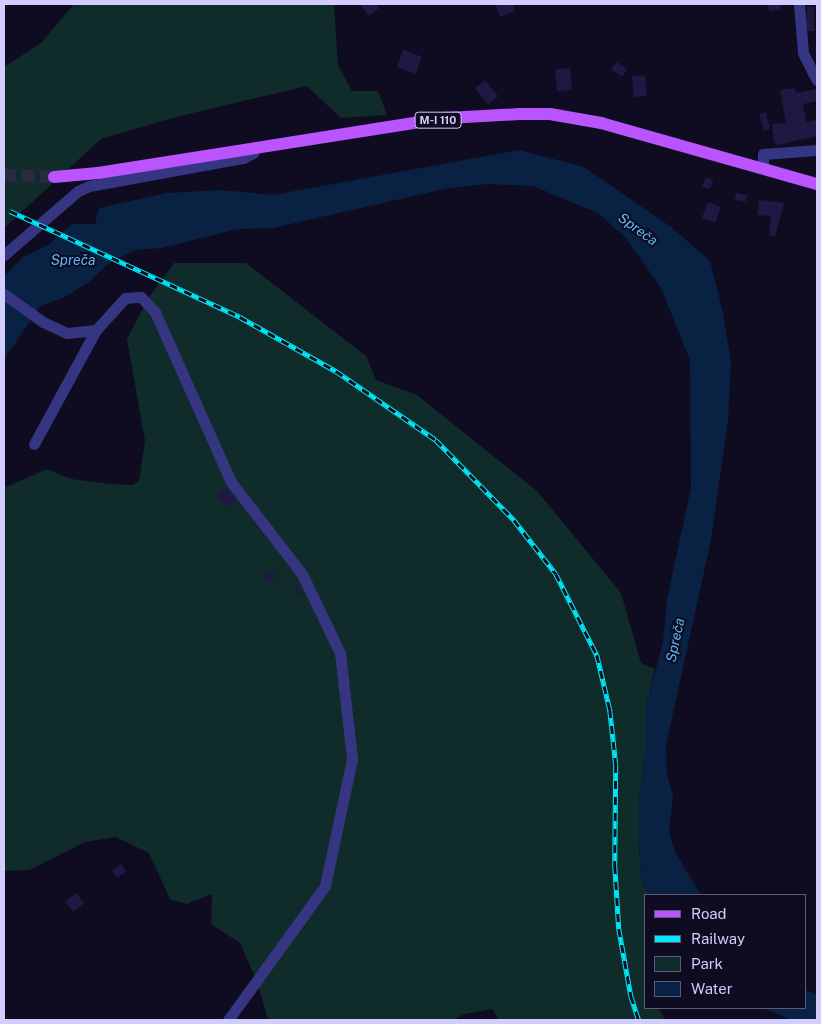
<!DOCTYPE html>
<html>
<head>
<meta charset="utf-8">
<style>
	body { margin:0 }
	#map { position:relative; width:821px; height:1024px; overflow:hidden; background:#0f0c21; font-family:"Public Sans",sans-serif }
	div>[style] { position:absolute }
	.green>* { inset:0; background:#0f2c2a }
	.water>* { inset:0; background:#092143 }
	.building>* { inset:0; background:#1f1843; transform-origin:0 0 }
	.major-tunnel>* { height:12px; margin-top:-6px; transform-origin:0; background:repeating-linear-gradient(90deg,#2c2942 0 12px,transparent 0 18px) }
	.minor>* { height:11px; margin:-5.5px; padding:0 5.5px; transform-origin:5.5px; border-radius:5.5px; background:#363582 }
	.major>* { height:12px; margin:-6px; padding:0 6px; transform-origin:6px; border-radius:6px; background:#b954ff }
	.rail>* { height:4.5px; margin-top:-2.25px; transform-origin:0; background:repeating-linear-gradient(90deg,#0f0c21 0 8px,#00e7f8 0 16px); box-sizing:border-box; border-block:1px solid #00e7f8 }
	span { translate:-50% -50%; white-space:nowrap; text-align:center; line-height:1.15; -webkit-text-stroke:4px #0f0c21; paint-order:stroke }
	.shield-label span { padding:1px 4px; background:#0f0c21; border:1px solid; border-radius:4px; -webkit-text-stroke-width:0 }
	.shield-label { font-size:11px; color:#d1cdff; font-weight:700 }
	.water-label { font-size:14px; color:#5bb8ff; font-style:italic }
	.frame { position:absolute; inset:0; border:5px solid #d1cdff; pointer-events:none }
	.legend { position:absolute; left:644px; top:894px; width:162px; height:115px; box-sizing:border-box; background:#0f0c21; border:1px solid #5d597a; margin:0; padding:6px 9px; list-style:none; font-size:15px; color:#d1cdff }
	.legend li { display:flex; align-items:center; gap:10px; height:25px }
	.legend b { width:25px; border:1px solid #5d597a }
</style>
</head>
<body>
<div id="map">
	<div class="green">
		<div style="clip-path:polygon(74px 4px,334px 4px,338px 65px,352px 91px,378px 91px,387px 115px,341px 118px,307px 86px,176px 117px,101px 139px,4px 228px,4px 67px,41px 43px)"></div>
		<div style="clip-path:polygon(174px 263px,246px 263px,366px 356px,376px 380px,417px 395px,537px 491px,621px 593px,641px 663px,655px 669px,645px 712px,645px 756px,639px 800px,639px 841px,641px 881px,649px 895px,645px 895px,645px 1008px,658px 1008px,665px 1020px,499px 1020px,492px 1009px,464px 1014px,453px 1020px,271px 1020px,267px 1016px,256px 979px,240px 943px,211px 924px,212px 894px,187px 904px,170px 899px,149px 853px,116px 837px,85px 842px,29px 870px,4px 871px,4px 488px,47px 469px,71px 479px,110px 484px,133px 485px,139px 481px,145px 441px,127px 339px,149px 297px)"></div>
	</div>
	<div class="water">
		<div style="clip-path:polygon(519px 150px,584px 167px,671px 227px,710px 261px,723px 313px,731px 362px,728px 420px,711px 540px,666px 745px,667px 775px,673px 796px,669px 832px,675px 852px,701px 895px,649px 895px,641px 881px,639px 841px,639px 800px,645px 756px,645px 712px,663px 642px,667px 599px,691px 488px,690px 360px,661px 288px,626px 238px,598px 213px,533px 186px,488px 184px,449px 188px,273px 228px,237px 229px,162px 248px,135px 250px,107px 265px,89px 282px,63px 298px,40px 306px,4px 360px,4px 276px,23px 257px,48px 245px,72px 224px,95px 224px,99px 208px,167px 193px,221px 190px,273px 195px)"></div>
		<div style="clip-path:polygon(805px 990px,817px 995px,817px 1020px,791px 1020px,764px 1008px,805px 1008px)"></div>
	</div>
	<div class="building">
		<div style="clip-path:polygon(359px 4px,375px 4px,379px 8px,369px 16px)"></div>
		<div style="clip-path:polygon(502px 4px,513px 4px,515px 11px,500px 17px,496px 6px)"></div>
		<div style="clip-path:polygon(768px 4px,780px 4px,781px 10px,769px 11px)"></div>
		<div style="left:807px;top:7px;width:7px;height:24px"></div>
		<div style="left:403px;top:50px;width:20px;height:18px;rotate:20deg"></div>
		<div style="left:616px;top:62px;width:13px;height:9px;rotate:32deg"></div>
		<div style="left:570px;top:68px;width:22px;height:15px;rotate:85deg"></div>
		<div style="left:645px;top:75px;width:21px;height:13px;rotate:85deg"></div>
		<div style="left:485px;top:80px;width:21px;height:13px;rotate:51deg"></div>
		<div style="clip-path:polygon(795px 88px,796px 93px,817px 89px,817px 101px,803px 104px,806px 122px,817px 120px,817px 136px,778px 145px,774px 142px,772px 124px,786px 123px,780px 90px)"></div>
		<div style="clip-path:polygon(766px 112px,770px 129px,764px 131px,759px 114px)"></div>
		<div style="left:706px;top:177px;width:8px;height:10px;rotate:23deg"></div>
		<div style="left:736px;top:193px;width:11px;height:7px;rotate:10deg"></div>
		<div style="clip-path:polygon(759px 200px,784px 203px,775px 237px,769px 236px,771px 216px,757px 215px)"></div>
		<div style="left:708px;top:202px;width:14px;height:17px;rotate:21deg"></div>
		<div style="clip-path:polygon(225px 486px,236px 501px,230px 507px,217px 496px)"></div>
		<div style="left:274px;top:572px;width:7px;height:11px;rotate:74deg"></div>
		<div style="clip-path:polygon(298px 584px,303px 594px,299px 596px,295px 585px)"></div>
		<div style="left:121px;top:864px;width:9px;height:11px;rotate:54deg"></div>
		<div style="left:76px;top:893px;width:13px;height:14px;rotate:51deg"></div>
	</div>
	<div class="major-tunnel">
		<div style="left:4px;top:175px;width:50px;rotate:2.3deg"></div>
	</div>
	<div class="minor">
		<div style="left:799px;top:4px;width:49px;rotate:85.3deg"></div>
		<div style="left:803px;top:53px;width:30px;rotate:63deg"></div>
		<div style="left:763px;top:167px;width:13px;rotate:-90deg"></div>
		<div style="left:763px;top:154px;width:54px;rotate:-4.2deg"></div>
		<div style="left:4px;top:255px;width:98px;rotate:-40.9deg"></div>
		<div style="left:78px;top:191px;width:12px;rotate:-24deg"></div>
		<div style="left:89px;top:186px;width:157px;rotate:-10.3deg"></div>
		<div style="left:243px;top:158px;width:11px;rotate:-27deg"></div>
		<div style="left:253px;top:153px;width:6px;rotate:-72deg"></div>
		<div style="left:4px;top:294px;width:48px;rotate:35.7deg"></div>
		<div style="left:43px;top:322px;width:26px;rotate:25deg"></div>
		<div style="left:67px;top:333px;width:29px;rotate:-6deg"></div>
		<div style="left:34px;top:444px;width:130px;rotate:-61.5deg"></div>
		<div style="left:96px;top:330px;width:43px;rotate:-47.8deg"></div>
		<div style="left:125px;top:298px;width:16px;rotate:-4deg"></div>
		<div style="left:141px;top:297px;width:21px;rotate:47deg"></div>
		<div style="left:155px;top:312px;width:186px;rotate:65.9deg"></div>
		<div style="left:231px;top:482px;width:116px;rotate:52.3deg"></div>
		<div style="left:302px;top:574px;width:88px;rotate:64.3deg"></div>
		<div style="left:340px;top:653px;width:107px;rotate:83.5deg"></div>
		<div style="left:352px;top:759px;width:130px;rotate:102deg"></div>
		<div style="left:325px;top:886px;width:165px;rotate:125.9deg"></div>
	</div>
	<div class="major">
		<div style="left:54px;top:177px;width:44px;rotate:-5.2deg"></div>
		<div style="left:98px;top:173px;width:353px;rotate:-9deg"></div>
		<div style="left:447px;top:118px;width:73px;rotate:-3.1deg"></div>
		<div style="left:520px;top:114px;width:30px"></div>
		<div style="left:550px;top:114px;width:52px;rotate:10deg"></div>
		<div style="left:601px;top:123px;width:224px;rotate:15.8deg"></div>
	</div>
	<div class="rail">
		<div style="left:10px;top:211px;width:253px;rotate:24.7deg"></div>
		<div style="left:240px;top:317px;width:110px;rotate:29.4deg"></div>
		<div style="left:336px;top:371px;width:121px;rotate:34.6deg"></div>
		<div style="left:436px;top:440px;width:112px;rotate:45.7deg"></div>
		<div style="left:514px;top:520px;width:68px;rotate:52.1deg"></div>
		<div style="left:556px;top:574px;width:91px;rotate:63.2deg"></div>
		<div style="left:597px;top:655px;width:57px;rotate:76.7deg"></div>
		<div style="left:610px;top:710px;width:55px;rotate:83.8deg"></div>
		<div style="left:616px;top:765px;width:101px;rotate:90.6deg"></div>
		<div style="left:615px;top:866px;width:63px;rotate:86.4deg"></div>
		<div style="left:619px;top:929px;width:68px;rotate:79.8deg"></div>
		<div style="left:631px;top:996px;width:25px;rotate:72deg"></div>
	</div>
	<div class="shield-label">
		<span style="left:438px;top:120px">M-I 110</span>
	</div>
	<div class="water-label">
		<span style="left:638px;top:229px;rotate:36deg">Spreča</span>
		<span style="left:73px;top:260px">Spreča</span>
		<span style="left:675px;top:640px;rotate:-78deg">Spreča</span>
	</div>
	<div class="frame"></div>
	<ul class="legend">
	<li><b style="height:6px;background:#b954ff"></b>Road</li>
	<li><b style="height:6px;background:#00e7f8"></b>Railway</li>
	<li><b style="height:14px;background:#0f2c2a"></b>Park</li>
	<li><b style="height:14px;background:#092143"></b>Water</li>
	</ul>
</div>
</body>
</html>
